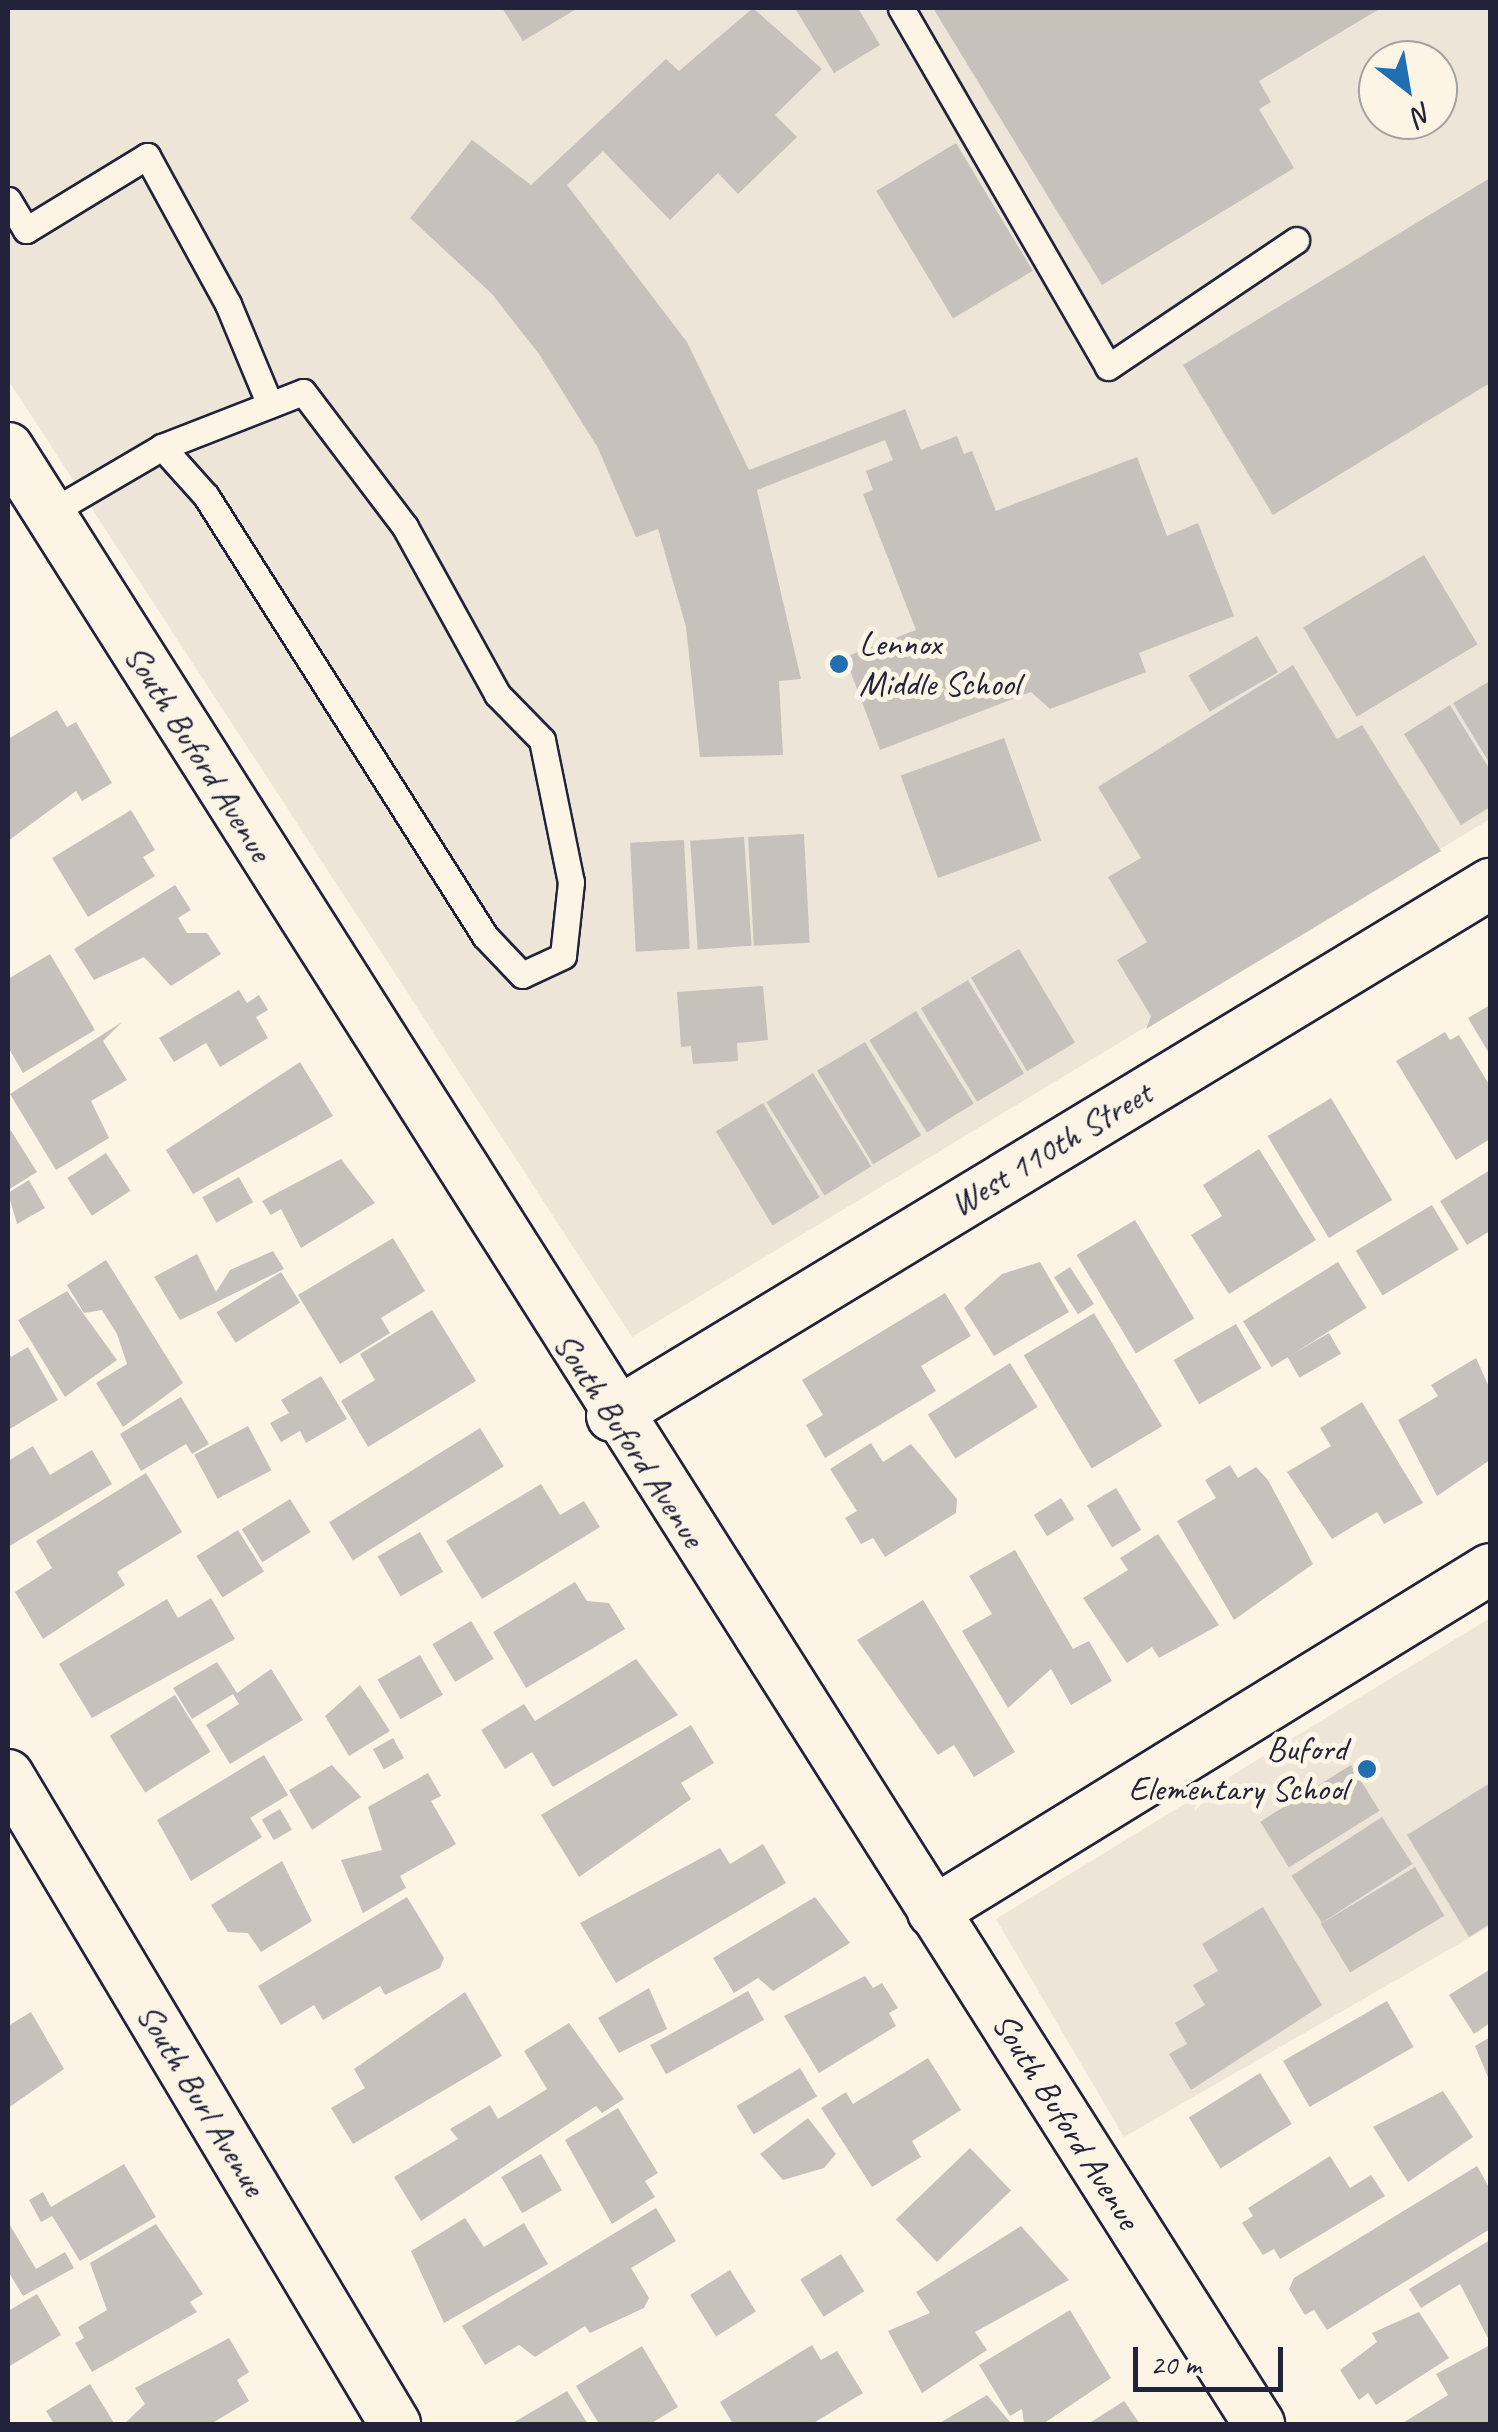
<!DOCTYPE html>
<html>
<head>
<meta charset="utf-8">
<style>
	body { margin:0 }
	#map { position:relative; width:1498px; height:2432px; overflow:hidden; background:#fcf5e5; font-family:Caveat,sans-serif }
	div>[style] { position:absolute }
	.built>* { inset:0; background:#ece5d8 }
	.building>* { inset:0; background:#c6c1bb; transform-origin:0 0 }
	.roads { filter:drop-shadow(2px 0 #22223b) drop-shadow(-2px 0 #22223b) drop-shadow(0 2px #22223b) drop-shadow(0 -2px #22223b) }
	.lane>* { height:25px; margin:-12.5px; padding:0 12.5px; transform-origin:12.5px; border-radius:12.5px; background:#fcf5e5 }
	.street>* { height:50px; margin:-25px; padding:0 25px; transform-origin:25px; border-radius:25px; background:#fcf5e5 }
	.dots>* { width:28px; height:28px; translate:-50% -50%; box-sizing:border-box; border:5px solid #fcf5e5; border-radius:50% }
	span { translate:-50% -50%; white-space:nowrap; text-align:center; line-height:1.15; -webkit-text-stroke:10px #fcf5e5; paint-order:stroke }
	.poi-label { font-size:35px; color:#22223b }
	.left { translate:0 -50%; text-align:left }
	.right { translate:-100% -50%; text-align:right }
	.street-label { font-size:35px; color:#22223b }
	.frame { position:absolute; inset:0; border:10px solid #22223b; pointer-events:none }
	.north { position:absolute; left:1358px; top:40px; width:100px; height:100px; box-sizing:border-box; background:#fcf5e5; border:2px solid #a5a1a1; border-radius:50%; rotate:149deg; font-size:28px; font-weight:700; line-height:40px; text-align:center; color:#22223b }
	.north::after { content:''; display:block; margin:auto; width:35px; height:45px; background:#1f6fb2; clip-path:polygon(50% 0,100% 100%,50% 72%,0 100%) }
	.scale { position:absolute; left:1133px; top:2347px; width:150px; height:45px; box-sizing:border-box; border:5px solid #22223b; border-top:0; padding-left:12px; font-size:30px; line-height:35px; white-space:nowrap; color:#22223b; -webkit-text-stroke:8px #fcf5e5; paint-order:stroke }
</style>
</head>
<body>
<div id="map">
	<div class="built">
		<div style="clip-path:polygon(evenodd,8px 8px,1490px 8px,1490px 819px,632px 1337px,8px 380px,8px 8px,1378px 60px,1438px 60px,1438px 120px,1378px 120px,1378px 60px)"></div>
		<div style="clip-path:polygon(1490px 1618px,1490px 1926px,1124px 2137px,996px 1919px)"></div>
	</div>
	<div class="building">
		<div style="clip-path:polygon(502px 8px,578px 8px,523px 41px)"></div>
		<div style="clip-path:polygon(753px 8px,822px 69px,775px 115px,797px 137px,738px 194px,718px 173px,670px 220px,603px 151px,567px 185px,687px 342px,749px 470px,905px 409px,921px 450px,957px 436px,964px 454px,972px 451px,996px 511px,1137px 457px,1167px 536px,1198px 523px,1234px 616px,1139px 653px,1146px 672px,1050px 709px,1031px 692px,880px 750px,845px 657px,916px 630px,863px 494px,873px 490px,866px 471px,893px 460px,885px 440px,757px 490px,801px 679px,779px 681px,783px 755px,700px 757px,686px 627px,658px 529px,636px 537px,598px 448px,539px 354px,492px 294px,410px 218px,472px 140px,531px 185px,666px 59px,679px 71px)"></div>
		<div style="clip-path:polygon(795px 8px,858px 8px,880px 45px,834px 73px)"></div>
		<div style="clip-path:polygon(933px 8px,1381px 8px,1259px 81px,1271px 102px,1259px 109px,1294px 168px,1102px 285px)"></div>
		<div style="left:956px;top:143px;width:149px;height:93px;rotate:59deg"></div>
		<div style="clip-path:polygon(1490px 178px,1490px 383px,1273px 515px,1183px 365px)"></div>
		<div style="left:1424px;top:555px;width:104px;height:141px;rotate:59deg"></div>
		<div style="left:1257px;top:636px;width:42px;height:79px;rotate:60deg"></div>
		<div style="clip-path:polygon(1293px 665px,1337px 739px,1362px 725px,1441px 851px,1146px 1029px,1151px 1016px,1117px 960px,1147px 942px,1108px 877px,1141px 858px,1098px 787px)"></div>
		<div style="clip-path:polygon(1490px 681px,1490px 764px,1453px 703px)"></div>
		<div style="clip-path:polygon(1450px 705px,1490px 770px,1490px 807px,1461px 825px,1404px 734px)"></div>
		<div style="clip-path:polygon(57px 710px,67px 727px,76px 722px,112px 783px,82px 801px,76px 791px,8px 841px,8px 739px)"></div>
		<div style="left:1004px;top:738px;width:109px;height:110px;rotate:70deg"></div>
		<div style="clip-path:polygon(131px 810px,155px 850px,143px 857px,155px 876px,88px 917px,52px 858px)"></div>
		<div style="left:804px;top:834px;width:109px;height:56px;rotate:87deg"></div>
		<div style="left:744px;top:837px;width:109px;height:54px;rotate:86deg"></div>
		<div style="left:684px;top:840px;width:109px;height:54px;rotate:87deg"></div>
		<div style="clip-path:polygon(175px 885px,191px 910px,178px 918px,187px 933px,207px 933px,221px 954px,171px 986px,144px 957px,94px 980px,74px 949px)"></div>
		<div style="left:1019px;top:949px;width:109px;height:56px;rotate:59deg"></div>
		<div style="clip-path:polygon(50px 954px,95px 1030px,23px 1073px,8px 1047px,8px 979px)"></div>
		<div style="left:968px;top:980px;width:109px;height:55px;rotate:59deg"></div>
		<div style="clip-path:polygon(763px 986px,768px 1040px,737px 1043px,738px 1061px,693px 1064px,691px 1046px,681px 1047px,677px 992px)"></div>
		<div style="clip-path:polygon(239px 990px,247px 1003px,259px 995px,268px 1010px,256px 1017px,268px 1038px,220px 1067px,206px 1043px,174px 1062px,159px 1038px)"></div>
		<div style="clip-path:polygon(1490px 1005px,1490px 1055px,1468px 1018px)"></div>
		<div style="left:916px;top:1011px;width:109px;height:55px;rotate:58deg"></div>
		<div style="clip-path:polygon(122px 1022px,103px 1041px,127px 1080px,91px 1101px,109px 1138px,56px 1170px,10px 1094px)"></div>
		<div style="clip-path:polygon(1445px 1032px,1450px 1040px,1459px 1035px,1490px 1086px,1490px 1139px,1456px 1160px,1396px 1061px)"></div>
		<div style="left:865px;top:1042px;width:109px;height:56px;rotate:59deg"></div>
		<div style="clip-path:polygon(300px 1062px,333px 1116px,193px 1194px,166px 1150px)"></div>
		<div style="left:813px;top:1073px;width:110px;height:55px;rotate:58deg"></div>
		<div style="left:1331px;top:1098px;width:119px;height:74px;rotate:59deg"></div>
		<div style="left:763px;top:1103px;width:110px;height:55px;rotate:59deg"></div>
		<div style="clip-path:polygon(8px 1126px,37px 1172px,8px 1190px)"></div>
		<div style="clip-path:polygon(1259px 1149px,1316px 1240px,1229px 1294px,1191px 1235px,1222px 1216px,1203px 1185px)"></div>
		<div style="left:106px;top:1153px;width:45px;height:46px;rotate:57deg"></div>
		<div style="clip-path:polygon(341px 1159px,375px 1203px,301px 1248px,281px 1209px,271px 1215px,262px 1201px)"></div>
		<div style="clip-path:polygon(1490px 1170px,1490px 1231px,1467px 1245px,1440px 1201px)"></div>
		<div style="left:239px;top:1177px;width:29px;height:42px;rotate:61deg"></div>
		<div style="clip-path:polygon(29px 1180px,45px 1208px,17px 1224px,8px 1193px)"></div>
		<div style="left:1432px;top:1205px;width:52px;height:89px;rotate:59deg"></div>
		<div style="left:1135px;top:1220px;width:115px;height:68px;rotate:59deg"></div>
		<div style="clip-path:polygon(393px 1238px,425px 1291px,381px 1318px,390px 1333px,340px 1364px,298px 1295px)"></div>
		<div style="clip-path:polygon(273px 1251px,284px 1269px,180px 1320px,154px 1277px,197px 1254px,216px 1292px,230px 1270px)"></div>
		<div style="clip-path:polygon(106px 1260px,183px 1383px,123px 1427px,96px 1383px,127px 1364px,117px 1334px,102px 1310px,84px 1313px,67px 1285px)"></div>
		<div style="clip-path:polygon(1040px 1262px,1069px 1312px,994px 1356px,964px 1308px,1002px 1274px)"></div>
		<div style="left:1338px;top:1262px;width:54px;height:112px;rotate:58deg"></div>
		<div style="left:1070px;top:1267px;width:44px;height:19px;rotate:57deg"></div>
		<div style="left:281px;top:1272px;width:36px;height:76px;rotate:58deg"></div>
		<div style="clip-path:polygon(67px 1291px,117px 1360px,65px 1397px,18px 1320px)"></div>
		<div style="clip-path:polygon(945px 1293px,971px 1336px,921px 1366px,936px 1391px,825px 1458px,806px 1425px,823px 1415px,802px 1380px)"></div>
		<div style="clip-path:polygon(432px 1310px,476px 1381px,368px 1447px,341px 1401px,375px 1380px,360px 1354px)"></div>
		<div style="left:1094px;top:1313px;width:132px;height:82px;rotate:59deg"></div>
		<div style="left:1236px;top:1324px;width:51px;height:72px;rotate:60deg"></div>
		<div style="left:1329px;top:1333px;width:24px;height:48px;rotate:60deg"></div>
		<div style="clip-path:polygon(28px 1347px,58px 1400px,8px 1430px,8px 1351px,11px 1357px)"></div>
		<div style="clip-path:polygon(1476px 1358px,1490px 1389px,1490px 1460px,1437px 1496px,1398px 1420px,1438px 1396px,1431px 1385px)"></div>
		<div style="left:1010px;top:1363px;width:52px;height:97px;rotate:58deg"></div>
		<div style="clip-path:polygon(321px 1376px,347px 1419px,306px 1443px,300px 1431px,281px 1442px,270px 1423px,289px 1413px,281px 1400px)"></div>
		<div style="clip-path:polygon(181px 1397px,209px 1444px,192px 1454px,186px 1444px,141px 1471px,120px 1434px)"></div>
		<div style="clip-path:polygon(1362px 1402px,1423px 1503px,1384px 1524px,1377px 1512px,1332px 1539px,1287px 1472px,1331px 1446px,1320px 1428px)"></div>
		<div style="left:248px;top:1426px;width:50px;height:61px;rotate:62deg"></div>
		<div style="left:480px;top:1428px;width:45px;height:178px;rotate:58deg"></div>
		<div style="clip-path:polygon(871px 1443px,883px 1462px,911px 1444px,957px 1499px,956px 1513px,885px 1557px,873px 1538px,861px 1544px,845px 1518px,857px 1511px,830px 1469px)"></div>
		<div style="clip-path:polygon(33px 1446px,50px 1475px,92px 1450px,112px 1484px,8px 1547px,8px 1461px)"></div>
		<div style="clip-path:polygon(1230px 1465px,1238px 1478px,1256px 1467px,1268px 1480px,1313px 1564px,1234px 1620px,1177px 1521px,1216px 1498px,1205px 1480px)"></div>
		<div style="clip-path:polygon(146px 1473px,182px 1532px,117px 1572px,125px 1585px,43px 1639px,15px 1592px,52px 1568px,36px 1541px)"></div>
		<div style="clip-path:polygon(541px 1484px,560px 1515px,584px 1501px,600px 1527px,482px 1599px,446px 1541px)"></div>
		<div style="left:1116px;top:1488px;width:49px;height:34px;rotate:59deg"></div>
		<div style="left:1061px;top:1498px;width:25px;height:32px;rotate:58deg"></div>
		<div style="left:290px;top:1499px;width:39px;height:57px;rotate:58deg"></div>
		<div style="left:238px;top:1530px;width:49px;height:49px;rotate:58deg"></div>
		<div style="left:420px;top:1532px;width:46px;height:49px;rotate:60deg"></div>
		<div style="clip-path:polygon(1158px 1534px,1219px 1625px,1159px 1658px,1152px 1647px,1127px 1663px,1083px 1598px,1128px 1570px,1120px 1558px)"></div>
		<div style="clip-path:polygon(1015px 1550px,1073px 1649px,1089px 1641px,1112px 1681px,1071px 1705px,1051px 1669px,1008px 1708px,962px 1631px,992px 1614px,969px 1576px)"></div>
		<div style="clip-path:polygon(575px 1582px,587px 1601px,609px 1603px,625px 1629px,526px 1688px,493px 1632px)"></div>
		<div style="clip-path:polygon(211px 1598px,235px 1639px,92px 1718px,59px 1664px,167px 1599px,178px 1618px)"></div>
		<div style="clip-path:polygon(923px 1600px,1015px 1752px,974px 1777px,954px 1745px,938px 1755px,857px 1640px)"></div>
		<div style="left:471px;top:1621px;width:44px;height:45px;rotate:59deg"></div>
		<div style="left:420px;top:1655px;width:46px;height:49px;rotate:60deg"></div>
		<div style="clip-path:polygon(636px 1659px,678px 1715px,553px 1787px,532px 1752px,505px 1769px,481px 1730px,524px 1704px,535px 1721px)"></div>
		<div style="clip-path:polygon(217px 1662px,237px 1693px,271px 1669px,303px 1720px,230px 1764px,206px 1725px,239px 1704px,233px 1694px,192px 1719px,173px 1688px)"></div>
		<div style="clip-path:polygon(360px 1685px,390px 1731px,349px 1756px,325px 1716px)"></div>
		<div style="left:175px;top:1695px;width:67px;height:77px;rotate:58deg"></div>
		<div style="clip-path:polygon(691px 1725px,714px 1763px,681px 1783px,691px 1799px,579px 1877px,541px 1815px)"></div>
		<div style="left:393px;top:1738px;width:23px;height:23px;rotate:61deg"></div>
		<div style="clip-path:polygon(264px 1755px,288px 1795px,250px 1818px,262px 1837px,191px 1881px,157px 1820px)"></div>
		<div style="clip-path:polygon(332px 1765px,361px 1797px,312px 1830px,289px 1790px)"></div>
		<div style="left:1351px;top:1765px;width:54px;height:107px;rotate:58deg"></div>
		<div style="clip-path:polygon(428px 1773px,441px 1796px,431px 1801px,456px 1844px,400px 1876px,406px 1888px,363px 1913px,341px 1860px,382px 1850px,368px 1807px)"></div>
		<div style="clip-path:polygon(1490px 1783px,1490px 1924px,1469px 1937px,1407px 1835px)"></div>
		<div style="left:280px;top:1809px;width:24px;height:21px;rotate:60deg"></div>
		<div style="left:1382px;top:1817px;width:56px;height:108px;rotate:57deg"></div>
		<div style="clip-path:polygon(763px 1844px,786px 1883px,616px 1983px,580px 1923px,720px 1848px,730px 1864px)"></div>
		<div style="clip-path:polygon(282px 1861px,312px 1921px,261px 1952px,248px 1933px,228px 1932px,211px 1905px)"></div>
		<div style="left:1415px;top:1867px;width:57px;height:110px;rotate:59deg"></div>
		<div style="clip-path:polygon(407px 1897px,444px 1958px,440px 1968px,385px 1995px,380px 1986px,323px 2020px,314px 2005px,281px 2025px,258px 1986px)"></div>
		<div style="clip-path:polygon(815px 1897px,850px 1943px,773px 1991px,758px 1978px,734px 1993px,713px 1958px)"></div>
		<div style="clip-path:polygon(1263px 1907px,1322px 2005px,1191px 2090px,1169px 2054px,1187px 2044px,1175px 2023px,1205px 2005px,1193px 1985px,1218px 1971px,1202px 1944px)"></div>
		<div style="clip-path:polygon(1489px 1970px,1490px 2023px,1474px 2034px,1449px 1995px)"></div>
		<div style="clip-path:polygon(865px 1976px,873px 1988px,882px 1983px,898px 2008px,889px 2013px,896px 2026px,819px 2073px,784px 2016px)"></div>
		<div style="clip-path:polygon(649px 1988px,667px 2029px,619px 2053px,598px 2018px)"></div>
		<div style="left:748px;top:1991px;width:33px;height:112px;rotate:61deg"></div>
		<div style="clip-path:polygon(465px 1992px,502px 2056px,353px 2144px,331px 2108px,365px 2088px,354px 2069px)"></div>
		<div style="left:1387px;top:2001px;width:53px;height:120px;rotate:60deg"></div>
		<div style="clip-path:polygon(31px 2012px,64px 2069px,8px 2108px,8px 2026px)"></div>
		<div style="clip-path:polygon(569px 2023px,624px 2099px,602px 2113px,596px 2106px,421px 2221px,394px 2177px,458px 2139px,450px 2129px,490px 2105px,498px 2119px,547px 2089px,524px 2051px)"></div>
		<div style="clip-path:polygon(1490px 2037px,1490px 2082px,1475px 2046px)"></div>
		<div style="clip-path:polygon(928px 2058px,961px 2110px,912px 2141px,921px 2157px,872px 2187px,821px 2108px,846px 2092px,853px 2104px)"></div>
		<div style="left:800px;top:2068px;width:33px;height:74px;rotate:59deg"></div>
		<div style="left:1260px;top:2073px;width:60px;height:84px;rotate:58deg"></div>
		<div style="clip-path:polygon(1443px 2091px,1473px 2137px,1408px 2182px,1373px 2127px)"></div>
		<div style="clip-path:polygon(618px 2108px,658px 2173px,645px 2181px,655px 2197px,612px 2224px,565px 2140px)"></div>
		<div style="clip-path:polygon(808px 2118px,836px 2154px,824px 2168px,783px 2180px,760px 2154px)"></div>
		<div style="left:970px;top:2148px;width:59px;height:103px;rotate:46deg"></div>
		<div style="left:541px;top:2154px;width:42px;height:46px;rotate:60deg"></div>
		<div style="clip-path:polygon(1330px 2156px,1350px 2188px,1371px 2175px,1385px 2196px,1280px 2259px,1274px 2249px,1263px 2255px,1242px 2223px,1253px 2216px,1248px 2208px)"></div>
		<div style="clip-path:polygon(124px 2164px,156px 2217px,80px 2261px,52px 2216px,41px 2222px,29px 2200px,43px 2192px,51px 2207px)"></div>
		<div style="clip-path:polygon(1477px 2166px,1490px 2189px,1490px 2229px,1327px 2330px,1314px 2310px,1305px 2315px,1289px 2289px,1294px 2278px)"></div>
		<div style="clip-path:polygon(656px 2208px,676px 2241px,631px 2268px,649px 2298px,644px 2308px,590px 2333px,585px 2326px,535px 2357px,519px 2345px,485px 2365px,462px 2326px)"></div>
		<div style="clip-path:polygon(465px 2218px,484px 2247px,524px 2223px,548px 2264px,444px 2323px,411px 2251px)"></div>
		<div style="clip-path:polygon(8px 2222px,36px 2269px,65px 2252px,74px 2268px,23px 2296px,8px 2271px)"></div>
		<div style="clip-path:polygon(156px 2224px,203px 2294px,190px 2302px,197px 2312px,92px 2372px,75px 2343px,84px 2338px,78px 2327px,107px 2310px,90px 2263px)"></div>
		<div style="clip-path:polygon(1021px 2226px,1069px 2280px,975px 2332px,987px 2350px,922px 2393px,888px 2331px,930px 2313px,916px 2292px)"></div>
		<div style="clip-path:polygon(1490px 2240px,1490px 2342px,1460px 2284px,1421px 2308px,1409px 2289px)"></div>
		<div style="left:841px;top:2254px;width:44px;height:48px;rotate:58deg"></div>
		<div style="left:730px;top:2270px;width:49px;height:47px;rotate:58deg"></div>
		<div style="clip-path:polygon(37px 2294px,61px 2335px,8px 2367px,8px 2311px)"></div>
		<div style="clip-path:polygon(1070px 2310px,1111px 2378px,1043px 2424px,1024px 2424px,1022px 2409px,1010px 2416px,979px 2365px)"></div>
		<div style="clip-path:polygon(1419px 2312px,1449px 2358px,1376px 2405px,1368px 2393px,1359px 2400px,1340px 2370px,1377px 2342px,1372px 2333px)"></div>
		<div style="clip-path:polygon(229px 2338px,249px 2372px,237px 2380px,249px 2401px,211px 2424px,124px 2424px,145px 2404px,135px 2388px)"></div>
		<div style="clip-path:polygon(812px 2345px,821px 2360px,837px 2351px,863px 2393px,812px 2424px,733px 2424px,720px 2402px)"></div>
		<div style="clip-path:polygon(1490px 2345px,1490px 2424px,1401px 2424px,1448px 2395px,1436px 2374px)"></div>
		<div style="clip-path:polygon(642px 2346px,678px 2407px,650px 2424px,599px 2424px,576px 2386px)"></div>
		<div style="clip-path:polygon(90px 2384px,114px 2423px,54px 2424px,46px 2411px)"></div>
		<div style="clip-path:polygon(567px 2391px,588px 2424px,511px 2424px)"></div>
		<div style="clip-path:polygon(987px 2395px,1011px 2423px,938px 2424px)"></div>
		<div style="clip-path:polygon(1124px 2401px,1140px 2424px,1088px 2424px)"></div>
	</div>
	<div class="roads">
		<div class="lane">
			<div style="left:901px;top:8px;width:414px;rotate:60deg"></div>
			<div style="left:1108px;top:367px;width:227px;rotate:-34deg"></div>
			<div style="left:8px;top:200px;width:35px;rotate:59deg"></div>
			<div style="left:26px;top:230px;width:142px;rotate:-31.4deg"></div>
			<div style="left:147px;top:156px;width:169px;rotate:61.3deg"></div>
			<div style="left:228px;top:304px;width:109px;rotate:67.4deg"></div>
			<div style="left:48px;top:514px;width:132px;rotate:-30.4deg"></div>
			<div style="left:162px;top:447px;width:151px;rotate:-21.3deg"></div>
			<div style="left:303px;top:392px;width:169px;rotate:52.9deg"></div>
			<div style="left:405px;top:527px;width:191px;rotate:61.1deg"></div>
			<div style="left:497px;top:694px;width:64px;rotate:45.6deg"></div>
			<div style="left:542px;top:740px;width:145px;rotate:78.5deg"></div>
			<div style="left:571px;top:882px;width:74px;rotate:96.2deg"></div>
			<div style="left:563px;top:956px;width:45px;rotate:155.1deg"></div>
			<div style="left:522px;top:975px;width:54px;rotate:-133.5deg"></div>
			<div style="left:485px;top:936px;width:521px;rotate:-122.38deg"></div>
			<div style="left:206px;top:496px;width:66px;rotate:-131.9deg"></div>
		</div>
		<div class="street">
			<div style="left:8px;top:448px;width:2339px;rotate:57.66deg"></div>
			<div style="left:612px;top:1416px;width:1027px;rotate:-31.21deg"></div>
			<div style="left:8px;top:1775px;width:756px;rotate:59.19deg"></div>
			<div style="left:933px;top:1912px;width:654px;rotate:-31.62deg"></div>
		</div>
	</div>
	<div class="dots">
		<div style="left:839px;top:664px;background:#1f6fb2"></div>
		<div style="left:1367px;top:1769px;background:#1f6fb2"></div>
	</div>
	<div class="poi-label">
		<span class="left" style="left:859px;top:664px">Lennox<br>Middle School</span>
		<span class="right" style="left:1347px;top:1769px">Buford<br>Elementary School</span>
	</div>
	<div class="street-label">
		<span style="left:198px;top:753px;rotate:58deg">South Buford Avenue</span>
		<span style="left:1051px;top:1149px;rotate:-31deg">West 110th Street</span>
		<span style="left:629px;top:1440px;rotate:57deg">South Buford Avenue</span>
		<span style="left:201px;top:2100px;rotate:59deg">South Burl Avenue</span>
		<span style="left:1066px;top:2121px;rotate:58deg">South Buford Avenue</span>
	</div>
	<div class="frame"></div>
	<div class="north">N</div>
	<div class="scale">20 m</div>
</div>
</body>
</html>
